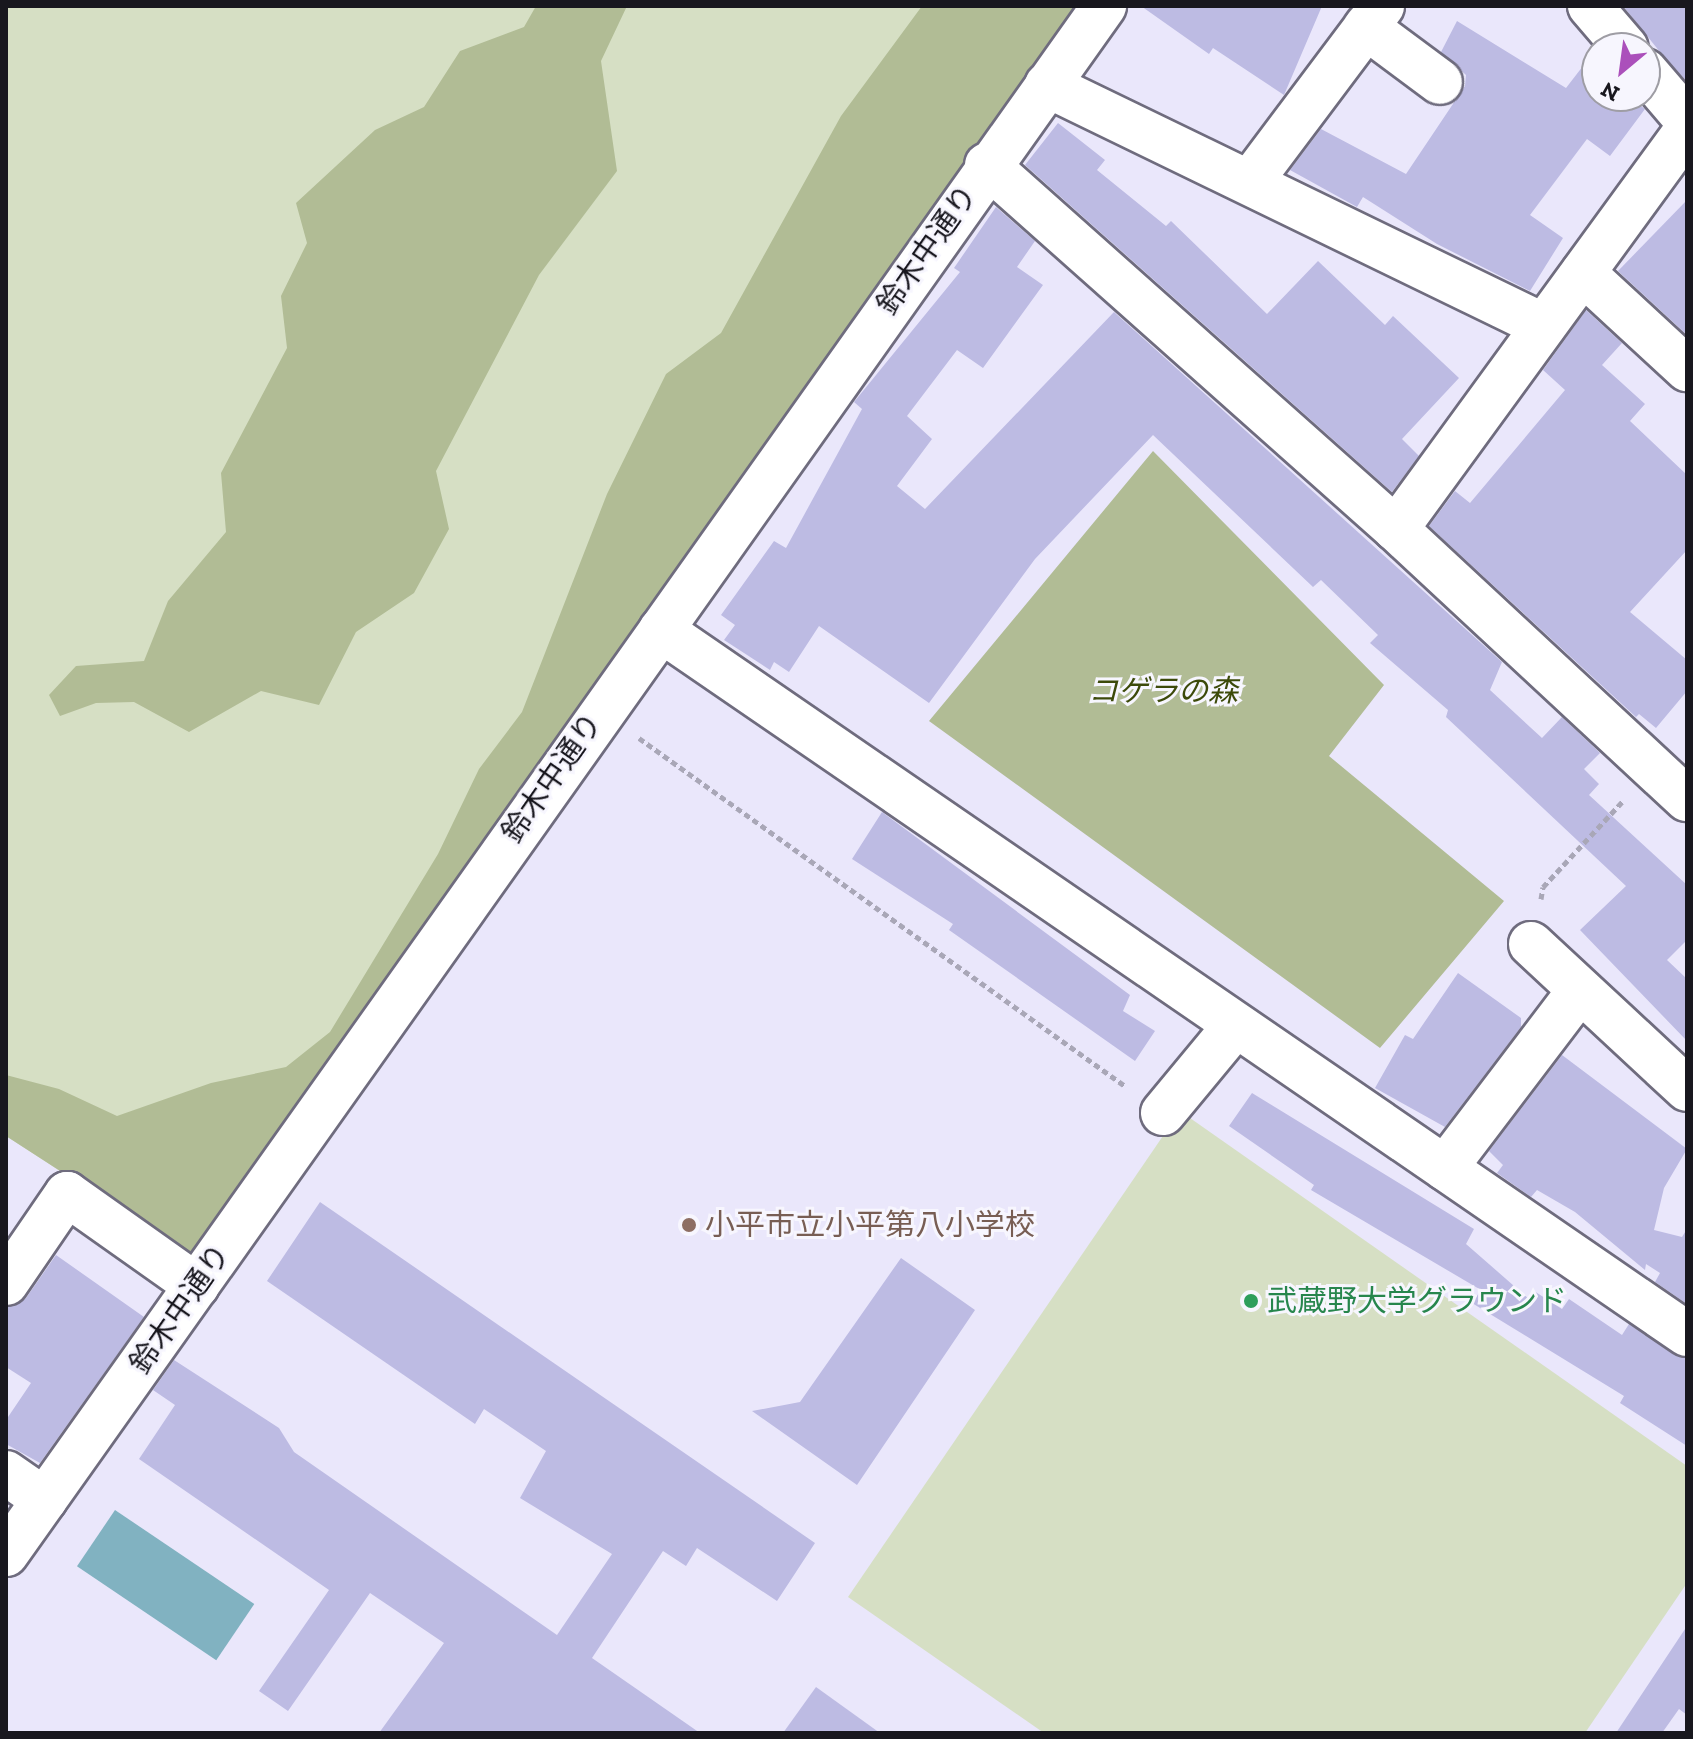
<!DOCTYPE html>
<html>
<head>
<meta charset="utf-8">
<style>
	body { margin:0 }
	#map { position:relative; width:1693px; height:1739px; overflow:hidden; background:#eae7fb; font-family:"Zilla Slab","Noto Sans JP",serif }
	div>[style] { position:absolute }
	.green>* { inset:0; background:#d6dfc4 }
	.forest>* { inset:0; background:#b1bc95 }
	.water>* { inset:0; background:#81b2c1; transform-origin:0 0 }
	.building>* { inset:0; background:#bdbbe3 }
	.path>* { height:5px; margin-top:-2.5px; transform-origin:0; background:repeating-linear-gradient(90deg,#a9a7b7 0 6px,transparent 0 10px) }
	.roads { filter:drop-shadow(2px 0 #6f6c7e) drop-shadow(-2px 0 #6f6c7e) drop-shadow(0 2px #6f6c7e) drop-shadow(0 -2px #6f6c7e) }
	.minor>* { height:44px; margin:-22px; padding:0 22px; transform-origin:22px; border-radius:22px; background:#fff }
	.dots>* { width:22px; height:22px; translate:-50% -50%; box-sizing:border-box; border:4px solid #f7f6fe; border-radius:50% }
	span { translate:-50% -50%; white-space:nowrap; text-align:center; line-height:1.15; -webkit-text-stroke:6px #f7f6fe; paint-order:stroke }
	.street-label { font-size:30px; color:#18171e }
	.park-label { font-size:30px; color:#3c4a0a; font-style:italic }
	.education-label { font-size:30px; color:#785e54 }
	.left { translate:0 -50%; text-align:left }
	.leisure-label { font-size:30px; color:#27864d }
	.frame { position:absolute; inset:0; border:8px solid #18171e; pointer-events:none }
	.north { position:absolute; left:1581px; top:32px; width:80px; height:80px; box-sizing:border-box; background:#f7f6fe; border:2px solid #9e9da4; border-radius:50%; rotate:209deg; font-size:22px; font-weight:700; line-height:32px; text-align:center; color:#18171e }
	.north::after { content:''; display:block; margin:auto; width:28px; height:36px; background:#ab50bb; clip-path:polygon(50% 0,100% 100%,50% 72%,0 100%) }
</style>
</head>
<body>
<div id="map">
	<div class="green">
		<div style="clip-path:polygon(6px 6px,1090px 6px,196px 1259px,6px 1136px)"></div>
		<div style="clip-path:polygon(1180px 1111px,1687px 1466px,1687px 1583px,1585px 1733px,1044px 1733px,848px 1597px)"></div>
	</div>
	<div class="forest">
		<div style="clip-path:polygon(536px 6px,627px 6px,601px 61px,617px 171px,539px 275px,436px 471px,449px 529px,414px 593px,356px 632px,319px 705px,261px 691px,189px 732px,134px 702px,96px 703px,60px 716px,49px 695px,76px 666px,144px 661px,168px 601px,226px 532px,221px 473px,287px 348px,281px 296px,307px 243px,296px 203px,375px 130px,424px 107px,460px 51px,524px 27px)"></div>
		<div style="clip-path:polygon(922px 6px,1090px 6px,196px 1259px,6px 1136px,6px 1075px,59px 1089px,117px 1116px,211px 1083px,286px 1067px,330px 1032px,438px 854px,479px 769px,522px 712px,607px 494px,666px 374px,721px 333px,841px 116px)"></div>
		<div style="clip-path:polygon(1153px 451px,1384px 685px,1329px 756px,1504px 901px,1380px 1048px,929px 721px)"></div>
	</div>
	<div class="water">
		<div style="left:115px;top:1510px;width:168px;height:68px;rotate:34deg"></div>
	</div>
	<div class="building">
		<div style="clip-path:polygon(1141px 6px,1322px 6px,1284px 95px,1213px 48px,1209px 54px)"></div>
		<div style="clip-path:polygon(1623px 6px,1687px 6px,1687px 82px,1660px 52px)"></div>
		<div style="clip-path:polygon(1457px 21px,1566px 88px,1583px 66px,1597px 75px,1597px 96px,1627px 96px,1645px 109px,1610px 156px,1587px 139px,1530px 215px,1563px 238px,1530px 291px,1437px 244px,1363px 197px,1357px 207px,1290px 170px,1321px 129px,1406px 174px,1465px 86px,1466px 75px,1441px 52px)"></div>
		<div style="clip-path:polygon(1058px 123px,1105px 160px,1097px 170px,1166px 226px,1171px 221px,1267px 314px,1318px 261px,1385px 325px,1393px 316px,1459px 378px,1402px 439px,1419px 456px,1392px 492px,1025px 165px)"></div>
		<div style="clip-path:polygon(1687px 200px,1687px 335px,1618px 271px)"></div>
		<div style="clip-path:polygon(996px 207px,1035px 241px,1017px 267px,1043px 285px,983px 368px,957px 350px,907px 416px,932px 439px,897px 486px,925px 509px,1114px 312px,1502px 662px,1490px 690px,1542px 738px,1562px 717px,1600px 753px,1584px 769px,1599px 784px,1589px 795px,1687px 885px,1687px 940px,1667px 960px,1687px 979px,1687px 1041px,1580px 930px,1626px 886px,1446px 717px,1448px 710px,1370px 643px,1378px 635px,1321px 580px,1313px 587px,1153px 435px,1035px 559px,929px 703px,819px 626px,789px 672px,774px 662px,770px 670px,724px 640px,735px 625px,721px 615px,774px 541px,786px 548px,862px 409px,854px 402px,960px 272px,954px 268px)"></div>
		<div style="clip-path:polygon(1586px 310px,1622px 343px,1602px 365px,1645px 404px,1630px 421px,1687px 475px,1687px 550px,1630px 612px,1687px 660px,1687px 691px,1656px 728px,1639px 714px,1636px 717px,1429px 526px,1455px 491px,1470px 503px,1565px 390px,1543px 370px)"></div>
		<div style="clip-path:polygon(882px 812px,1130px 995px,1123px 1011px,1155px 1031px,1135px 1061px,949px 930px,953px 924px,852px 859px)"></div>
		<div style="clip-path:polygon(1458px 973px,1521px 1018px,1521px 1027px,1445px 1127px,1375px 1088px,1405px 1035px,1413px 1039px)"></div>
		<div style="clip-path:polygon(1562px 1055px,1687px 1149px,1664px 1188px,1654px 1230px,1682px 1237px,1687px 1229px,1687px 1304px,1655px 1282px,1660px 1273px,1646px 1264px,1645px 1270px,1575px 1212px,1537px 1190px,1531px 1197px,1497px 1173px,1503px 1165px,1489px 1151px)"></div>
		<div style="clip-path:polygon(1252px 1093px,1474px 1229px,1466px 1244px,1529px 1299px,1534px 1291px,1562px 1309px,1569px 1299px,1622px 1335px,1629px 1324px,1687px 1359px,1687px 1446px,1620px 1403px,1624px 1396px,1472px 1303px,1481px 1290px,1311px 1190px,1314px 1185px,1229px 1126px)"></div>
		<div style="clip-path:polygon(320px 1202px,815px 1543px,777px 1601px,697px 1548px,686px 1566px,663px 1551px,592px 1658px,700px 1733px,379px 1733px,444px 1643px,370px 1593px,288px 1711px,259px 1691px,329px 1590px,139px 1459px,175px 1405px,153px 1390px,174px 1360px,279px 1428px,294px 1452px,557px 1635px,612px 1554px,520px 1498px,546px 1451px,484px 1409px,475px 1424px,267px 1281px)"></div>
		<div style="clip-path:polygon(56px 1255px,144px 1317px,40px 1463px,6px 1444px,6px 1420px,31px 1383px,6px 1367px,6px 1308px,26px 1298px)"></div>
		<div style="clip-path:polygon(901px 1258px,975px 1310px,857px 1485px,752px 1411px,800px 1402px)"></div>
		<div style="clip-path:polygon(1687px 1626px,1687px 1715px,1679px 1709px,1662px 1733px,1616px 1733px)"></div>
		<div style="clip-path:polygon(816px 1687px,880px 1733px,783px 1733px)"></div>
	</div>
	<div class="path">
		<div style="left:639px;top:738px;width:598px;rotate:35.6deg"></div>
		<div style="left:1541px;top:899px;width:12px;rotate:-81deg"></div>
		<div style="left:1543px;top:887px;width:117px;rotate:-47.1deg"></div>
	</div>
	<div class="roads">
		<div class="minor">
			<div style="left:1590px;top:6px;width:55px;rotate:49.4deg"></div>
			<div style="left:1366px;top:27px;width:92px;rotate:36.6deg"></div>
			<div style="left:1645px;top:71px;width:65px;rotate:49.4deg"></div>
			<div style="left:1047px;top:85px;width:552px;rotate:25.87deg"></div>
			<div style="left:987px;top:165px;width:548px;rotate:41.67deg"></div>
			<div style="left:1396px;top:529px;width:397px;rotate:42.9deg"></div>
			<div style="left:1250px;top:182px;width:220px;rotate:-53.1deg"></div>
			<div style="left:1583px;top:273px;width:142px;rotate:42.7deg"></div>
			<div style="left:1396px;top:529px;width:494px;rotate:-53.9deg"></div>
			<div style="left:661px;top:630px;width:1244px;rotate:34.46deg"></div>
			<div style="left:1531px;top:944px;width:213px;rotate:42.9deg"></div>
			<div style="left:1163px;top:1113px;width:113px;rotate:-50.4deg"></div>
			<div style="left:1445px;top:1168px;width:223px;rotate:-52.8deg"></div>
			<div style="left:6px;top:1283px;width:108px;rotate:-55.6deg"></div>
			<div style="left:67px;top:1194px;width:159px;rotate:35.3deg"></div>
			<div style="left:6px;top:1473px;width:47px;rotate:34.7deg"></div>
			<div style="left:6px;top:1554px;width:1898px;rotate:-54.65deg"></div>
		</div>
	</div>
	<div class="dots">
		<div style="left:689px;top:1225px;background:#8d6e63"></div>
		<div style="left:1251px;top:1301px;background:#2e9e5b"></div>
	</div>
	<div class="street-label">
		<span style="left:927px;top:250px;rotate:-55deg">鈴木中通り</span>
		<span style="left:552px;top:778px;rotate:-55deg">鈴木中通り</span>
		<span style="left:180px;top:1309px;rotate:-55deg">鈴木中通り</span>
	</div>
	<div class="park-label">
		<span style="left:1163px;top:691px">コゲラの森</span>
	</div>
	<div class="education-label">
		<span class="left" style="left:705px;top:1225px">小平市立小平第八小学校</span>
	</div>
	<div class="leisure-label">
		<span class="left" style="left:1267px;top:1301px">武蔵野大学グラウンド</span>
	</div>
	<div class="frame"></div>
	<div class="north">N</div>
</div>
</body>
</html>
